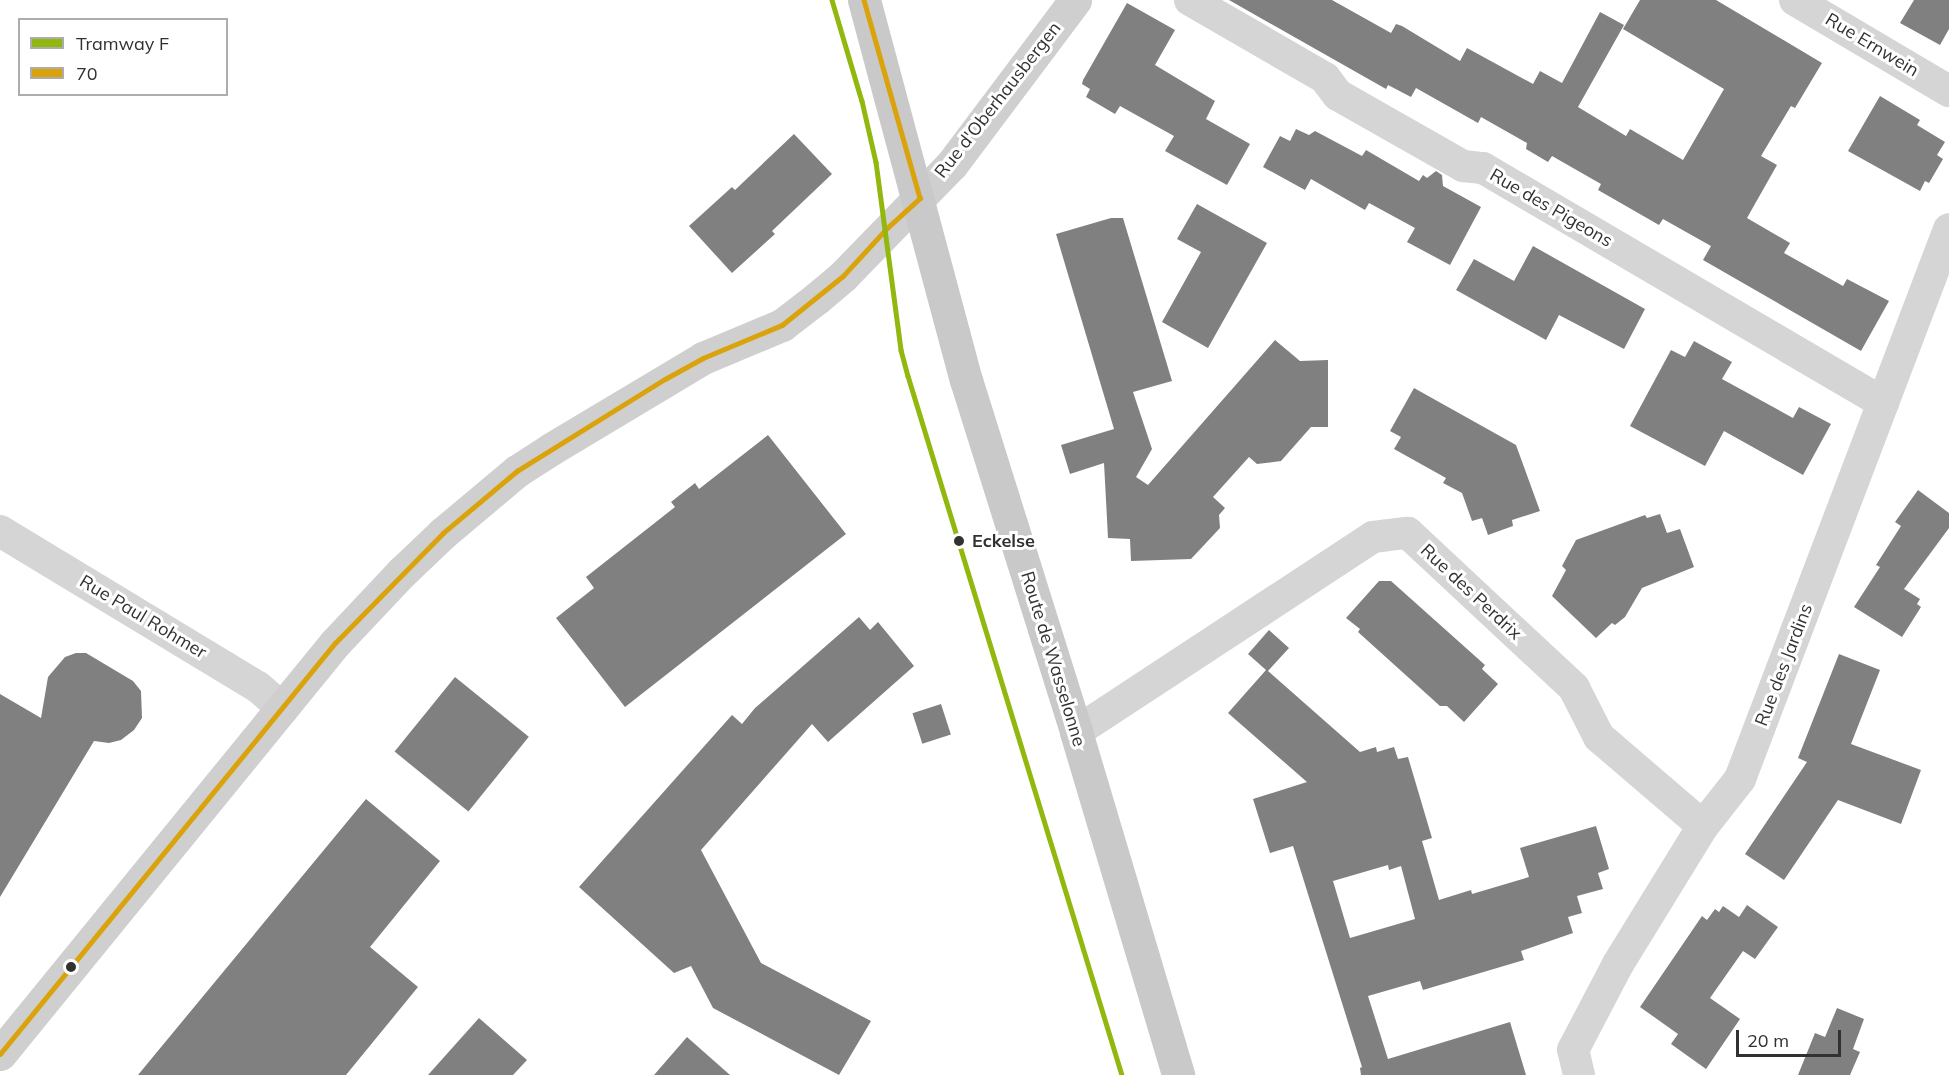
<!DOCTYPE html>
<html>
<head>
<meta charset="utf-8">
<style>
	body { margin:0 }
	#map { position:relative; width:1949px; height:1075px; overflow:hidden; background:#fff; font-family:Mulish,sans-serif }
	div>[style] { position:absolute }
	.building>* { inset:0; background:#808080; transform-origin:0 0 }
	.street>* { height:32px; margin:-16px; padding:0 16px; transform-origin:16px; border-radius:16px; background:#d5d5d5 }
	.secondary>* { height:33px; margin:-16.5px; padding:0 16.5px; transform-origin:16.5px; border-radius:16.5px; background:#cfcfcf }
	.primary>* { height:33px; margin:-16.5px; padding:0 16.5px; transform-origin:16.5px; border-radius:16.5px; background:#c9c9c9 }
	.bus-1>* { height:4.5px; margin:-2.25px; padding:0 2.25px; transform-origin:2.25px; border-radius:2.25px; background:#daa30c }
	.tram-1>* { height:4.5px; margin:-2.25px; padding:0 2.25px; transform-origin:2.25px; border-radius:2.25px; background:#92b80f }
	.dots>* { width:16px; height:16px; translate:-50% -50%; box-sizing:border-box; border:3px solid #fff; border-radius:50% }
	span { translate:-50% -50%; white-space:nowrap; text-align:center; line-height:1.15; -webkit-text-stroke:6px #fff; paint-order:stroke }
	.street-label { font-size:18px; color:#313131 }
	.stop-label { font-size:18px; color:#313131; font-weight:700 }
	.left { translate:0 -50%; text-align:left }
	.legend { position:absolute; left:18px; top:18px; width:210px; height:78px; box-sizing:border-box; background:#fff; border:2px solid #adadad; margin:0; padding:8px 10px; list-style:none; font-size:18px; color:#313131 }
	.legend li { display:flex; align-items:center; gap:12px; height:30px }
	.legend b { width:30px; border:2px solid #adadad }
	.scale { position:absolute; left:1736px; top:1030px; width:105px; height:27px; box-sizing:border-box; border:3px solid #313131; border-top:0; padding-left:8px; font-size:18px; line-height:21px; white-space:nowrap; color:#313131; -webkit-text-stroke:4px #fff; paint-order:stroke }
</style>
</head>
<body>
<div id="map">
	<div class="building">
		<div style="clip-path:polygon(1229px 0,1332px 0,1391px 33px,1396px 24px,1402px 26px,1460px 61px,1467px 48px,1533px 84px,1540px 71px,1562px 83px,1600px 12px,1624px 25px,1578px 107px,1626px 136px,1630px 129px,1683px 160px,1724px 89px,1623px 29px,1640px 0,1716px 0,1822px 63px,1795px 108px,1791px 106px,1761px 156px,1777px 165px,1747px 218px,1790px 243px,1784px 253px,1843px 286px,1847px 279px,1889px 301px,1861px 351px,1703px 260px,1711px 246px,1663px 219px,1659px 225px,1598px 190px,1601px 184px,1552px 156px,1548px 162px,1526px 149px,1527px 143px,1481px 117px,1478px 123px,1416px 88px,1411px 97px,1388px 85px,1386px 89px)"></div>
		<div style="clip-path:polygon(1914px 0,1949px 0,1949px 29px,1940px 45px,1900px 23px)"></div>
		<div style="clip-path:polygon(1127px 3px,1175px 30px,1155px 65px,1215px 101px,1206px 119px,1250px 144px,1227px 185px,1165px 151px,1174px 136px,1120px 106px,1115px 114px,1086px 97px,1090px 89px,1082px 84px,1083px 80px)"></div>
		<div style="clip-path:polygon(1880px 96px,1920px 120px,1917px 125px,1945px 142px,1937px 155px,1943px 159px,1929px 183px,1925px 181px,1920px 191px,1848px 151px)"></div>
		<div style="clip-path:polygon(1296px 129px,1309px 135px,1315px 131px,1362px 156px,1366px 150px,1419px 181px,1423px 175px,1427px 178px,1436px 171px,1442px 175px,1443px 186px,1481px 207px,1450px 265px,1407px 242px,1415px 228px,1369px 203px,1365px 210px,1311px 179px,1305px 190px,1263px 167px,1280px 136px,1290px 141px)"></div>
		<div style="clip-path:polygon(794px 134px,832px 174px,772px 231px,775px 234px,732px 273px,689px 226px,732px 187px,735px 190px)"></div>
		<div style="clip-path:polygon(1197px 204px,1267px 243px,1208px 348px,1162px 322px,1201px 252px,1177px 239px)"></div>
		<div style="clip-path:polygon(1111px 218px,1123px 218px,1172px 381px,1133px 392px,1152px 449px,1136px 477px,1148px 485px,1275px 340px,1300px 361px,1328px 360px,1328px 427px,1311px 427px,1281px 461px,1257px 464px,1249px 457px,1213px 497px,1225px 508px,1219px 515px,1220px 528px,1191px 559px,1131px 561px,1130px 539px,1108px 538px,1104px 463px,1070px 474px,1061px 445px,1114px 429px,1056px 234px)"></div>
		<div style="clip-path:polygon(1533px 246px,1645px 309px,1624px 349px,1559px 315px,1546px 340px,1456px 290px,1474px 259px,1514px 281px)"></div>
		<div style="clip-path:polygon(1694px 341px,1732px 362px,1722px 379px,1793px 418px,1799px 407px,1831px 424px,1803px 475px,1724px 431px,1705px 466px,1630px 426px,1671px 350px,1685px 357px)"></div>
		<div style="clip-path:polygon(1414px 388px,1516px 445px,1540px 511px,1512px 520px,1513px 526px,1488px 535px,1482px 518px,1472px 521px,1462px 493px,1443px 483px,1446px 478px,1394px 449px,1401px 437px,1390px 431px)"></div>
		<div style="clip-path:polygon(768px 435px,846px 534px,625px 707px,556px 618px,594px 588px,586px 577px,675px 507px,671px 502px,695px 483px,699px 489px)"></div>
		<div style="clip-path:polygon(1918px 490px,1949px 513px,1949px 528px,1904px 589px,1920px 599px,1917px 604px,1921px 607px,1902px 637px,1854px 607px,1880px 567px,1876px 565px,1901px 526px,1895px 522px)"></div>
		<div style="clip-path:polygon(1660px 514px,1667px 533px,1680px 529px,1694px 567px,1642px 588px,1625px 617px,1615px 625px,1612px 623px,1596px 638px,1552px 596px,1566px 570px,1562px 566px,1576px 540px,1645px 515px,1647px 518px)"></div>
		<div style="clip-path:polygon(1379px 581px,1391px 581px,1485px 665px,1482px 669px,1498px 684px,1464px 722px,1447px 706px,1440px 706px,1358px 632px,1360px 629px,1346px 618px)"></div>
		<div style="clip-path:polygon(859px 617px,870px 630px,878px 622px,914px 666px,828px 742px,812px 724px,701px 850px,761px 963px,871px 1021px,839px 1075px,713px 1008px,691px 966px,674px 973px,579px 887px,732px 715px,742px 724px,755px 708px)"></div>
		<div style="clip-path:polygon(evenodd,1269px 630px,1289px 648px,1268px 671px,1360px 752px,1376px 747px,1377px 752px,1394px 747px,1398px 759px,1408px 757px,1432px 838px,1422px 841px,1439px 900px,1471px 890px,1472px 894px,1529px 877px,1520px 848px,1596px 826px,1609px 869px,1598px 873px,1603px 889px,1577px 896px,1582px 913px,1568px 917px,1573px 933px,1521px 951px,1524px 960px,1423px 990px,1420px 981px,1368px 996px,1388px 1059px,1510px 1022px,1526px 1075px,1361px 1075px,1360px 1068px,1362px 1067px,1293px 846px,1270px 853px,1253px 799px,1307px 782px,1228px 713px,1266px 670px,1248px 654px,1269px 630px,1388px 865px,1389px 870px,1401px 866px,1415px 919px,1350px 938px,1333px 881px,1388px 865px)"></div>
		<div style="clip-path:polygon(76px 653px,86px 653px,133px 681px,141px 691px,142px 718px,134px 730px,121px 740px,109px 743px,94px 741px,0 897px,0 694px,41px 718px,48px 677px,65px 657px)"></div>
		<div style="clip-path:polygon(1839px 654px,1880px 670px,1851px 744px,1921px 770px,1901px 824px,1838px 800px,1784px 880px,1745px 854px,1807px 762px,1798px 758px)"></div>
		<div style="left:455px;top:677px;width:95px;height:96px;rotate:39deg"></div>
		<div style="left:941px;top:704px;width:32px;height:30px;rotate:72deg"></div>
		<div style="clip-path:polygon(366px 799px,440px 861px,370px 947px,418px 987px,346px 1075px,138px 1075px)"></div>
		<div style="clip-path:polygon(1747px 905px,1778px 927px,1755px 959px,1743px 951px,1710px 998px,1740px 1019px,1706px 1069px,1671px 1044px,1678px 1034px,1640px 1007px,1702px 916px,1707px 920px,1715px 909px,1719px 912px,1723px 906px,1739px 917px)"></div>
		<div style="clip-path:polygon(1837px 1008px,1864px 1019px,1853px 1049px,1860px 1052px,1850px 1075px,1798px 1075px,1815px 1033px,1825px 1037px)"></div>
		<div style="clip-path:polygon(479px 1018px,527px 1060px,513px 1075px,428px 1075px)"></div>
		<div style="clip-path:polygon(687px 1037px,730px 1075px,654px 1075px)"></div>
	</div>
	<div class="street">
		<div style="left:1190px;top:0;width:156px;rotate:30deg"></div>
		<div style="left:1325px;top:78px;width:21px;rotate:53deg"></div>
		<div style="left:1338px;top:95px;width:144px;rotate:29.6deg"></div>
		<div style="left:1463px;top:166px;width:20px;rotate:6deg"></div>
		<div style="left:1483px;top:168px;width:464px;rotate:30.4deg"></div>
		<div style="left:1795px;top:0;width:179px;rotate:30.6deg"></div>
		<div style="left:0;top:531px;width:301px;rotate:31.2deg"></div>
		<div style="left:258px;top:687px;width:33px;rotate:41deg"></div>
		<div style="left:1076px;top:732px;width:355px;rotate:-33.3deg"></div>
		<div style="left:1373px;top:537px;width:35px;rotate:-7deg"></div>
		<div style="left:1408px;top:533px;width:227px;rotate:43deg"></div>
		<div style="left:1574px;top:688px;width:55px;rotate:63deg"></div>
		<div style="left:1599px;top:737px;width:137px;rotate:40.6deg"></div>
		<div style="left:1579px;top:1075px;width:26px;rotate:-103deg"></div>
		<div style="left:1573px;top:1050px;width:97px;rotate:-62.4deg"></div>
		<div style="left:1618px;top:964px;width:162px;rotate:-58.4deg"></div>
		<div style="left:1703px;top:826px;width:60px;rotate:-51.8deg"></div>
		<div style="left:1740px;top:779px;width:588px;rotate:-69.19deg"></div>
	</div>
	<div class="secondary">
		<div style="left:0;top:1054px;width:530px;rotate:-50.82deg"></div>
		<div style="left:335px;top:643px;width:98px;rotate:-46.7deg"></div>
		<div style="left:402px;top:572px;width:57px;rotate:-43.6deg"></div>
		<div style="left:443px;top:533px;width:97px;rotate:-40deg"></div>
		<div style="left:517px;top:471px;width:40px;rotate:-32.9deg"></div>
		<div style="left:551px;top:449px;width:177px;rotate:-30.9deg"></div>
		<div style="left:703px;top:358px;width:86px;rotate:-22.7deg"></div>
		<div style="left:782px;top:325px;width:44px;rotate:-37.6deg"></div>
		<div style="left:817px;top:298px;width:34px;rotate:-40deg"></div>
		<div style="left:843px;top:276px;width:156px;rotate:-45.8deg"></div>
		<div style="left:952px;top:164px;width:205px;rotate:-53.1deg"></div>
	</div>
	<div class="primary">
		<div style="left:864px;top:0;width:393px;rotate:75deg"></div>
		<div style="left:966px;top:380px;width:369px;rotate:72.6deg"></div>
		<div style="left:1076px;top:732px;width:358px;rotate:73.4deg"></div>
	</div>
	<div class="bus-1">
		<div style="left:864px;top:0;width:206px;rotate:74.2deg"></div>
		<div style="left:0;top:1054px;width:530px;rotate:-50.82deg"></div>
		<div style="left:335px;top:643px;width:154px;rotate:-45.5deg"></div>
		<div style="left:443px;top:533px;width:97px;rotate:-40deg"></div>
		<div style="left:517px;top:471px;width:174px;rotate:-31.9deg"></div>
		<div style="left:665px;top:379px;width:43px;rotate:-28.9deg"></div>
		<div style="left:703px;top:358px;width:86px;rotate:-22.7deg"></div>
		<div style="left:782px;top:325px;width:78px;rotate:-38.8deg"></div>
		<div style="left:843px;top:276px;width:64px;rotate:-47.5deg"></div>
		<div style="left:886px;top:229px;width:46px;rotate:-42.4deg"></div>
	</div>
	<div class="tram-1">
		<div style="left:832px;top:0;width:105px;rotate:73.5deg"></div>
		<div style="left:862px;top:101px;width:63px;rotate:77.1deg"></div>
		<div style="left:876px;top:162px;width:190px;rotate:82.4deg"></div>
		<div style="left:901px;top:350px;width:27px;rotate:75deg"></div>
		<div style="left:908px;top:376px;width:731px;rotate:72.98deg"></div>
	</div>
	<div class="dots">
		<div style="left:959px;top:541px;background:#313131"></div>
		<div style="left:71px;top:967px;background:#313131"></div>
	</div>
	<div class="street-label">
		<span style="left:1872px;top:45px;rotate:31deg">Rue Ernwein</span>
		<span style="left:998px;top:100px;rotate:-52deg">Rue d'Oberhausbergen</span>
		<span style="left:1551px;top:208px;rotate:30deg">Rue des Pigeons</span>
		<span style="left:1471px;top:592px;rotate:43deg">Rue des Perdrix</span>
		<span style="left:143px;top:617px;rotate:31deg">Rue Paul Rohmer</span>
		<span style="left:1053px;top:659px;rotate:73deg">Route de Wasselonne</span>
		<span style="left:1784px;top:665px;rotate:-69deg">Rue des Jardins</span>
	</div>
	<div class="stop-label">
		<span class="left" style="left:972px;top:541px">Eckelse</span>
	</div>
	<ul class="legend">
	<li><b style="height:8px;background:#92b80f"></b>Tramway F</li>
	<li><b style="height:8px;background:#daa30c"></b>70</li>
	</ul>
	<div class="scale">20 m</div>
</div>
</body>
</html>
